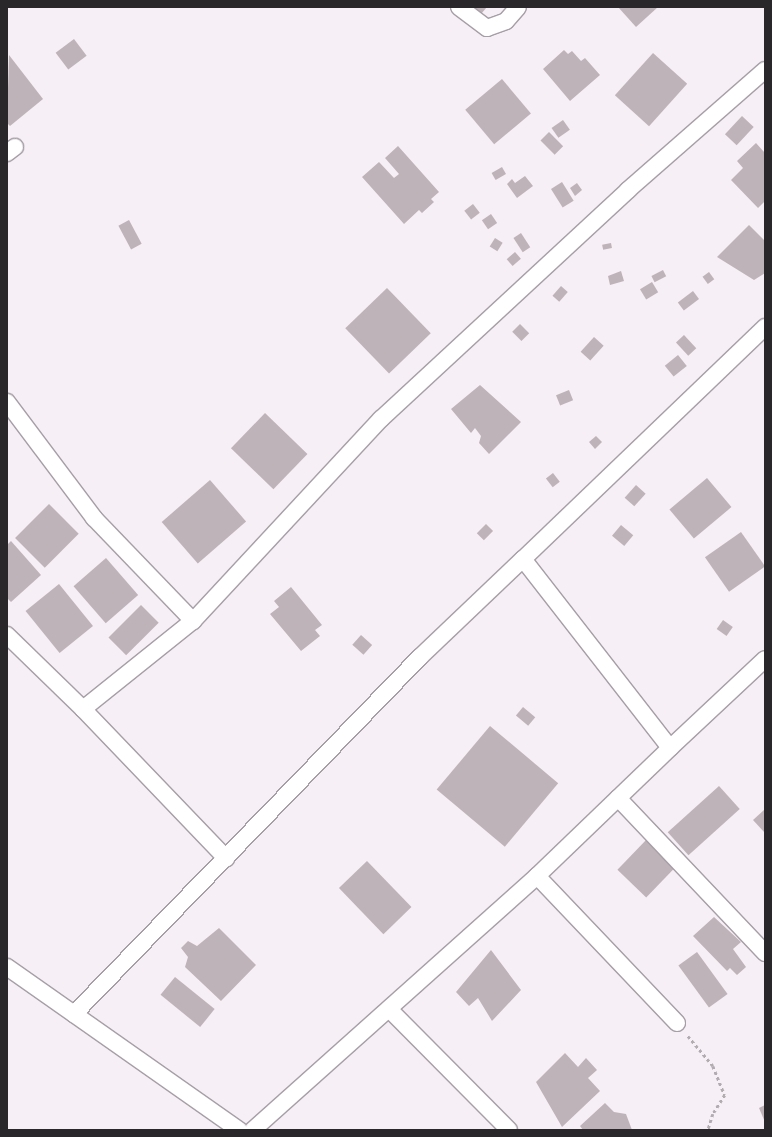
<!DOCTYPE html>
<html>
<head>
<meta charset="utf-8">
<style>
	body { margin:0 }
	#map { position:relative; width:772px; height:1137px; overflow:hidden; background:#f7eff6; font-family:Figtree,sans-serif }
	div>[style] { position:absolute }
	.building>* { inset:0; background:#beb3b8; transform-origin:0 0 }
	.path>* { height:2.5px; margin-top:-1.25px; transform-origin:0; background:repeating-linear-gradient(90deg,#b2acb1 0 3px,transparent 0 6px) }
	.roads { filter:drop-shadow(1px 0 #a69fa6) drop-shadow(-1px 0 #a69fa6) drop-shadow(0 1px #a69fa6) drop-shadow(0 -1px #a69fa6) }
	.minor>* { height:16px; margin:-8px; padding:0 8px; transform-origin:8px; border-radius:8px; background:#fff }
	span { translate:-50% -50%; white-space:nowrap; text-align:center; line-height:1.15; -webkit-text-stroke:3px #fff; paint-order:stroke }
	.frame { position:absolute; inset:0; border:8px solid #2a272a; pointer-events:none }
</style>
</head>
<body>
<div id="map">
	<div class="building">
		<div style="clip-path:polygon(473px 7px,487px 7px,481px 14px)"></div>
		<div style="clip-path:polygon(618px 7px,658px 7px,636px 27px)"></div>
		<div style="left:74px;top:39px;width:21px;height:23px;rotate:53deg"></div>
		<div style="clip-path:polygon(564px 50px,568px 54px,572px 51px,581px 61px,585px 58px,600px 75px,570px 101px,543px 69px)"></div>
		<div style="left:653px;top:53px;width:46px;height:57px;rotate:42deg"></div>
		<div style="clip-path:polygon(9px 55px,43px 99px,10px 126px,7px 123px)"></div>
		<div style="left:502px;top:79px;width:45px;height:48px;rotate:50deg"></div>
		<div style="left:742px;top:116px;width:16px;height:25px;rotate:43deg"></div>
		<div style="left:563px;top:120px;width:12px;height:14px;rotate:55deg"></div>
		<div style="left:549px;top:132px;width:20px;height:12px;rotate:45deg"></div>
		<div style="clip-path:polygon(756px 143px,765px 153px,765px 201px,758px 208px,731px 180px,743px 168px,737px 161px)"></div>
		<div style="clip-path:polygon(398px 146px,439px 192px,431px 199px,434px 202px,422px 213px,419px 210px,404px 224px,362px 177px,379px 162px,394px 178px,399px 174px,385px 158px)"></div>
		<div style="left:502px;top:167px;width:8px;height:12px;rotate:60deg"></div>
		<div style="clip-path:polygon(525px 176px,533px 186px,517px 198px,507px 184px,512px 179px,515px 183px)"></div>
		<div style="left:562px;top:182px;width:22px;height:13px;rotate:58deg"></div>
		<div style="clip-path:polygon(577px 183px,582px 190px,575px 196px,570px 188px)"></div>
		<div style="left:473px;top:204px;width:11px;height:11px;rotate:52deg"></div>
		<div style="left:491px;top:214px;width:11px;height:11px;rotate:56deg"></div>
		<div style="left:129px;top:220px;width:27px;height:12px;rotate:62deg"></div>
		<div style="clip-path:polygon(749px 225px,765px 241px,765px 273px,754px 280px,717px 257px)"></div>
		<div style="left:521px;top:233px;width:17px;height:9px;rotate:57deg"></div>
		<div style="left:495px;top:238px;width:9px;height:10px;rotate:32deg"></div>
		<div style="left:611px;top:243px;width:5px;height:9px;rotate:79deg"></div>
		<div style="left:515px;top:252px;width:9px;height:11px;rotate:49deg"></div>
		<div style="left:663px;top:270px;width:7px;height:13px;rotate:63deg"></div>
		<div style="clip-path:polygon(621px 271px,624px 281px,610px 285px,608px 276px)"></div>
		<div style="left:709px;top:272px;width:9px;height:8px;rotate:54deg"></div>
		<div style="left:652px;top:282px;width:12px;height:14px;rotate:59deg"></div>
		<div style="left:561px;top:286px;width:9px;height:13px;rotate:41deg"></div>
		<div style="left:387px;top:288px;width:63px;height:58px;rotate:46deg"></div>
		<div style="left:693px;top:291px;width:10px;height:19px;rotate:53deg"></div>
		<div style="left:520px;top:324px;width:13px;height:11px;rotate:45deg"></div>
		<div style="left:684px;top:335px;width:18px;height:11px;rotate:47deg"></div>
		<div style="left:594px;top:337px;width:13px;height:20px;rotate:42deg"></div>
		<div style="left:678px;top:355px;width:14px;height:17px;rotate:51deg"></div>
		<div style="clip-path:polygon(480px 385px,521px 422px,489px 454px,479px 443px,481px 436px,475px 428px,471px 433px,451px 409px)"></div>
		<div style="left:569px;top:390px;width:11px;height:14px;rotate:68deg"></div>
		<div style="left:265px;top:413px;width:59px;height:49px;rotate:44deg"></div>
		<div style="clip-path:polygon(596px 436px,602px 442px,595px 449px,589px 442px)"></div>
		<div style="left:553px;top:473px;width:11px;height:9px;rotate:52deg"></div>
		<div style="left:707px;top:478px;width:38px;height:49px;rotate:50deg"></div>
		<div style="left:210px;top:480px;width:55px;height:64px;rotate:49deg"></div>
		<div style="left:636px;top:485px;width:13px;height:17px;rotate:42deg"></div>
		<div style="left:49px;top:504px;width:42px;height:48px;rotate:45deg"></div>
		<div style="left:486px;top:524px;width:10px;height:13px;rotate:45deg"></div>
		<div style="left:621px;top:525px;width:16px;height:14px;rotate:40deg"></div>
		<div style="left:741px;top:532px;width:42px;height:44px;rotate:55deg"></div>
		<div style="clip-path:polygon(11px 541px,41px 575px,11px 602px,7px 598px,7px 545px)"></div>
		<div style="left:106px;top:558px;width:49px;height:43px;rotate:49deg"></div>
		<div style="left:59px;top:584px;width:54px;height:43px;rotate:51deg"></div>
		<div style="clip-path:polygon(291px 587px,322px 625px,315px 630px,320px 636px,301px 651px,270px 614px,279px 607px,274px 601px)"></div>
		<div style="left:141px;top:605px;width:25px;height:46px;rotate:45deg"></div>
		<div style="left:723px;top:620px;width:12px;height:11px;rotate:35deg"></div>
		<div style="left:361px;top:635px;width:15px;height:13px;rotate:42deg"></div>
		<div style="left:523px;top:707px;width:16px;height:11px;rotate:40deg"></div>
		<div style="left:490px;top:726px;width:89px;height:83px;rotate:40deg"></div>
		<div style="left:719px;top:786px;width:31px;height:69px;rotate:48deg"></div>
		<div style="clip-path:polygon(765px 809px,765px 833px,753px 820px)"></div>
		<div style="left:648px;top:838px;width:40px;height:44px;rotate:44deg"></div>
		<div style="left:367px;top:861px;width:64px;height:39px;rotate:46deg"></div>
		<div style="clip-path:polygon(714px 917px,741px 942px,733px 949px,746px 967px,737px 975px,730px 968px,727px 971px,693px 936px)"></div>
		<div style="clip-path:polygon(219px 928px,256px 965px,221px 1001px,185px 967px,188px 957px,181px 948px,188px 941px,197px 946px)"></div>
		<div style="clip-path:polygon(491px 950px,521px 990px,492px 1021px,478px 998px,469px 1006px,456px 992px)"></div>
		<div style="left:697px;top:952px;width:52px;height:23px;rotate:54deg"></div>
		<div style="left:175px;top:977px;width:51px;height:23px;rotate:39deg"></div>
		<div style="clip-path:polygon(565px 1053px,578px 1067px,586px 1058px,597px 1070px,588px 1078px,600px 1091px,562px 1127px,536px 1082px)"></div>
		<div style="clip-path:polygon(605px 1103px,614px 1112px,626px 1114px,632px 1130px,583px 1130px,580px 1126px)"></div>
		<div style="clip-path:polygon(765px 1105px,765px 1122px,759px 1108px)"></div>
	</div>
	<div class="path">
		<div style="left:688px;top:1036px;width:39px;rotate:50deg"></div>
		<div style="left:713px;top:1066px;width:31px;rotate:68deg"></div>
		<div style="left:725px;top:1095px;width:22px;rotate:122deg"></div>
		<div style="left:713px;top:1114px;width:17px;rotate:107deg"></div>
	</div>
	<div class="roads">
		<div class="minor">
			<div style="left:459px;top:7px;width:35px;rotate:37deg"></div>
			<div style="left:487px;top:28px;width:20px;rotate:-20deg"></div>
			<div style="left:506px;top:21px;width:18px;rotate:-49deg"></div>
			<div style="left:7px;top:153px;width:10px;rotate:-37deg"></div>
			<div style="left:765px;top:327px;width:335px;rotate:136.2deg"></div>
			<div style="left:523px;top:559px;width:239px;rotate:52.1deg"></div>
			<div style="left:670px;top:748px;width:130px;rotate:-43.1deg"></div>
			<div style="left:7px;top:402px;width:145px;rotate:53.1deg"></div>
			<div style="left:94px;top:518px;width:143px;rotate:46.1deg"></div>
			<div style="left:7px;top:635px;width:106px;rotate:44.2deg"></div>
			<div style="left:83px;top:709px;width:207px;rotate:46.2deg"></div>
			<div style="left:83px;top:709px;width:141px;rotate:-38.7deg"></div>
			<div style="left:193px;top:621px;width:276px;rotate:-47.1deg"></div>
			<div style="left:381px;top:419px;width:337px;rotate:-42.8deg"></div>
			<div style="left:628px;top:190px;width:182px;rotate:-41.2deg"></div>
			<div style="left:618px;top:798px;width:214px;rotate:46.5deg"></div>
			<div style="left:537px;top:876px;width:203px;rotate:46.4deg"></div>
			<div style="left:7px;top:967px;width:284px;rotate:35.1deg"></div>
			<div style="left:389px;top:1009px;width:170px;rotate:45.2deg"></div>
			<div style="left:74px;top:1014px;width:497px;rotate:-45.9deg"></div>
			<div style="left:420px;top:657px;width:142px;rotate:-43.6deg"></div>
			<div style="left:253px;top:1130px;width:381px;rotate:-41.8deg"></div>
			<div style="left:537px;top:876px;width:185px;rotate:-43.9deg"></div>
		</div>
	</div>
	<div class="frame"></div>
</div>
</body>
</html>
